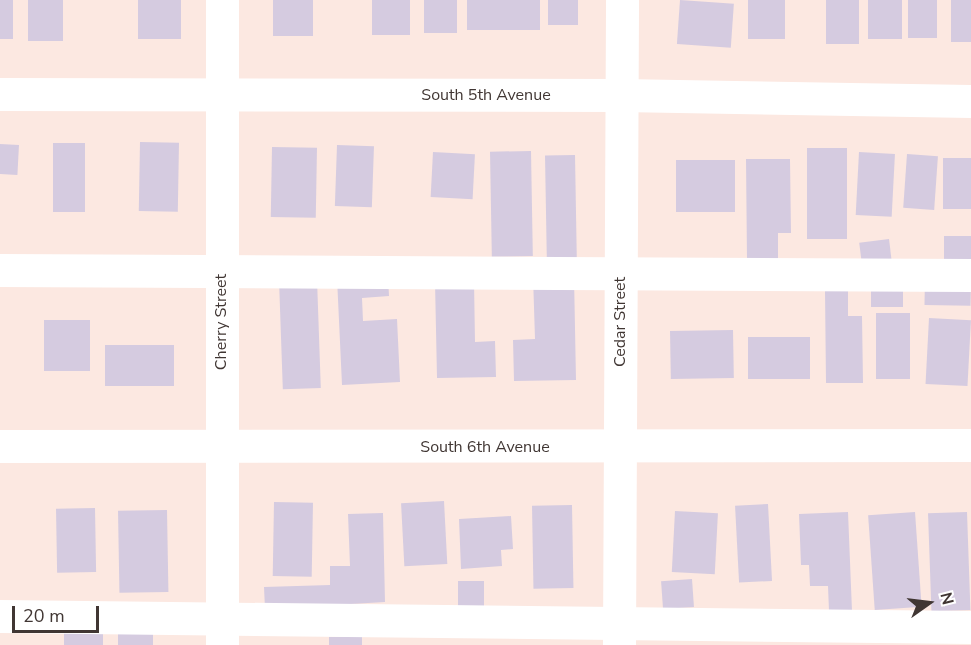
<!DOCTYPE html>
<html>
<head>
<meta charset="utf-8">
<style>
	body { margin:0 }
	#map { position:relative; width:971px; height:645px; overflow:hidden; background:#fce8e1; font-family:"Nunito Sans",sans-serif }
	div>[style] { position:absolute }
	.building>* { inset:0; background:#d5cbe0; transform-origin:0 0 }
	.minor>* { height:33px; margin:-16.5px; padding:0 16.5px; transform-origin:16.5px; border-radius:16.5px; background:#fff }
	span { translate:-50% -50%; white-space:nowrap; text-align:center; line-height:1.15; -webkit-text-stroke:4.5px #fff; paint-order:stroke }
	.street-label { font-size:16px; color:#403633 }
	.north { position:absolute; left:899px; top:573px; width:60px; height:60px; -webkit-text-stroke:4px #fff; paint-order:stroke; rotate:76deg; font-size:16px; font-weight:700; line-height:24px; text-align:center; color:#403633 }
	.north::after { content:''; display:block; margin:auto; width:21px; height:27px; background:#403633; clip-path:polygon(50% 0,100% 100%,50% 72%,0 100%) }
	.scale { position:absolute; left:12px; top:606px; width:87px; height:27px; box-sizing:border-box; border:3px solid #403633; border-top:0; padding-left:8px; font-size:18px; line-height:21px; white-space:nowrap; color:#403633; -webkit-text-stroke:4px #fff; paint-order:stroke }
</style>
</head>
<body>
<div id="map">
	<div class="building">
		<div style="left:0;top:0;width:13px;height:39px"></div>
		<div style="left:28px;top:0;width:35px;height:41px"></div>
		<div style="left:138px;top:0;width:43px;height:39px"></div>
		<div style="left:273px;top:0;width:40px;height:36px"></div>
		<div style="left:372px;top:0;width:38px;height:35px"></div>
		<div style="left:424px;top:0;width:33px;height:33px"></div>
		<div style="left:467px;top:0;width:73px;height:30px"></div>
		<div style="left:548px;top:0;width:30px;height:25px"></div>
		<div style="left:680px;top:0;width:54px;height:44px;rotate:4deg"></div>
		<div style="left:748px;top:0;width:37px;height:39px"></div>
		<div style="left:826px;top:0;width:33px;height:44px"></div>
		<div style="left:868px;top:0;width:34px;height:39px"></div>
		<div style="left:908px;top:0;width:29px;height:38px"></div>
		<div style="left:951px;top:0;width:20px;height:42px"></div>
		<div style="left:140px;top:142px;width:39px;height:69px;rotate:1deg"></div>
		<div style="left:53px;top:143px;width:32px;height:69px"></div>
		<div style="left:0;top:144px;width:19px;height:30px;rotate:3deg"></div>
		<div style="left:337px;top:145px;width:37px;height:61px;rotate:2deg"></div>
		<div style="left:272px;top:147px;width:45px;height:70px;rotate:1deg"></div>
		<div style="left:807px;top:148px;width:40px;height:91px"></div>
		<div style="left:531px;top:151px;width:105px;height:41px;rotate:89deg"></div>
		<div style="left:433px;top:152px;width:42px;height:45px;rotate:3deg"></div>
		<div style="left:859px;top:152px;width:36px;height:63px;rotate:3deg"></div>
		<div style="left:907px;top:154px;width:31px;height:54px;rotate:4deg"></div>
		<div style="left:575px;top:155px;width:104px;height:30px;rotate:89deg"></div>
		<div style="left:943px;top:158px;width:28px;height:51px"></div>
		<div style="clip-path:polygon(746px 159px,790px 159px,791px 233px,778px 233px,778px 259px,747px 260px)"></div>
		<div style="left:676px;top:160px;width:59px;height:52px"></div>
		<div style="left:971px;top:236px;width:28px;height:27px;rotate:90deg"></div>
		<div style="left:889px;top:239px;width:24px;height:30px;rotate:83deg"></div>
		<div style="clip-path:polygon(388px 276px,389px 296px,362px 298px,363px 321px,397px 319px,400px 382px,342px 385px,337px 278px)"></div>
		<div style="clip-path:polygon(533px 276px,574px 276px,576px 380px,514px 381px,513px 340px,535px 339px)"></div>
		<div style="left:925px;top:276px;width:46px;height:29px;rotate:1deg"></div>
		<div style="left:317px;top:279px;width:109px;height:38px;rotate:88deg"></div>
		<div style="left:871px;top:279px;width:32px;height:28px"></div>
		<div style="clip-path:polygon(474px 281px,475px 342px,495px 341px,496px 377px,437px 378px,435px 282px)"></div>
		<div style="clip-path:polygon(825px 291px,848px 291px,848px 316px,862px 316px,863px 383px,826px 383px)"></div>
		<div style="left:876px;top:313px;width:34px;height:66px"></div>
		<div style="left:929px;top:318px;width:42px;height:66px;rotate:3deg"></div>
		<div style="left:44px;top:320px;width:46px;height:51px"></div>
		<div style="left:733px;top:330px;width:48px;height:63px;rotate:89deg"></div>
		<div style="left:748px;top:337px;width:62px;height:42px"></div>
		<div style="left:174px;top:345px;width:41px;height:69px;rotate:90deg"></div>
		<div style="left:444px;top:501px;width:63px;height:43px;rotate:87deg"></div>
		<div style="left:274px;top:502px;width:39px;height:74px;rotate:1deg"></div>
		<div style="left:768px;top:504px;width:77px;height:33px;rotate:87deg"></div>
		<div style="left:572px;top:505px;width:83px;height:40px;rotate:89deg"></div>
		<div style="left:95px;top:508px;width:64px;height:39px;rotate:89deg"></div>
		<div style="left:167px;top:510px;width:82px;height:49px;rotate:89deg"></div>
		<div style="left:675px;top:511px;width:43px;height:61px;rotate:3deg"></div>
		<div style="clip-path:polygon(848px 512px,852px 611px,829px 611px,828px 586px,810px 586px,809px 565px,801px 565px,799px 514px)"></div>
		<div style="left:915px;top:512px;width:95px;height:47px;rotate:86deg"></div>
		<div style="left:967px;top:512px;width:98px;height:39px;rotate:88deg"></div>
		<div style="clip-path:polygon(383px 513px,385px 602px,265px 609px,264px 587px,330px 585px,330px 566px,350px 566px,348px 514px)"></div>
		<div style="clip-path:polygon(511px 516px,513px 549px,501px 550px,502px 566px,461px 569px,459px 519px)"></div>
		<div style="left:692px;top:579px;width:28px;height:31px;rotate:86deg"></div>
		<div style="left:458px;top:581px;width:26px;height:26px"></div>
		<div style="left:118px;top:626px;width:35px;height:19px"></div>
		<div style="left:64px;top:629px;width:39px;height:16px"></div>
		<div style="left:329px;top:637px;width:33px;height:8px"></div>
	</div>
	<div class="minor">
		<div style="left:0;top:94px;width:621px;rotate:0.09deg"></div>
		<div style="left:621px;top:95px;width:350px;rotate:1deg"></div>
		<div style="left:0;top:270px;width:971px;rotate:0.3deg"></div>
		<div style="left:0;top:446px;width:971px;rotate:-0.06deg"></div>
		<div style="left:0;top:616px;width:971px;rotate:0.65deg"></div>
		<div style="left:222px;top:645px;width:645px;rotate:-90deg"></div>
		<div style="left:619px;top:645px;width:645px;rotate:-89.73deg"></div>
	</div>
	<div class="street-label">
		<span style="left:486px;top:95px">South 5th Avenue</span>
		<span style="left:221px;top:322px;rotate:-90deg">Cherry Street</span>
		<span style="left:620px;top:322px;rotate:-90deg">Cedar Street</span>
		<span style="left:485px;top:447px">South 6th Avenue</span>
	</div>
	<div class="north">N</div>
	<div class="scale">20 m</div>
</div>
</body>
</html>
